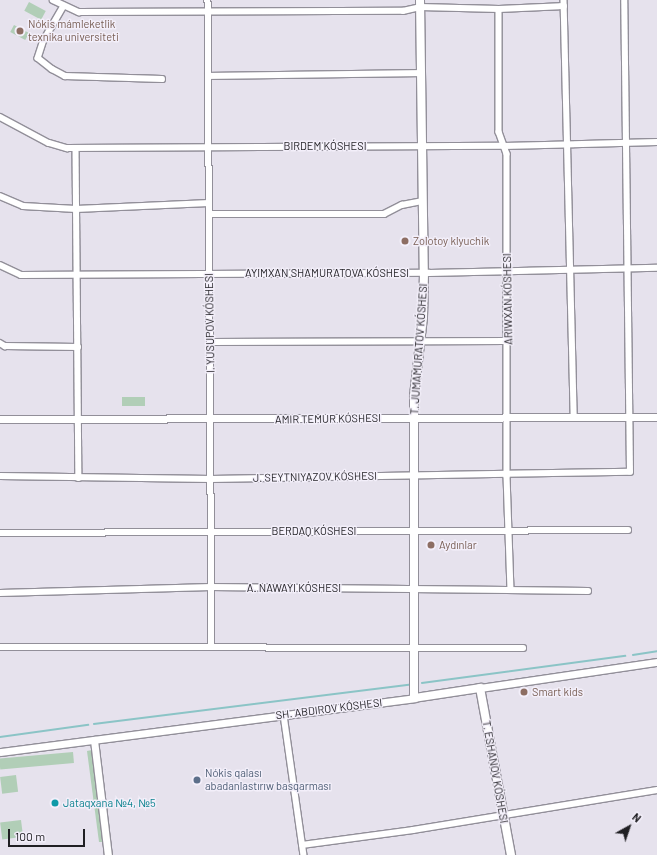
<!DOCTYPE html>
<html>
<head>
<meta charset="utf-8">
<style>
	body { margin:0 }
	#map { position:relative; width:657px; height:855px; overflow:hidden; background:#e6e2ed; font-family:Barlow,sans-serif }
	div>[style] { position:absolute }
	.green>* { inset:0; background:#b1ceb7; transform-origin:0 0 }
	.stream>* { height:1.5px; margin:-0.75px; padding:0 0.75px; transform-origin:0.75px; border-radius:0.75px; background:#8bc4c6 }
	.roads { filter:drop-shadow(1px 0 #928f99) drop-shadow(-1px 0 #928f99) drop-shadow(0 1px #928f99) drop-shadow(0 -1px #928f99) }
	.minor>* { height:5.5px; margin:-2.75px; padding:0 2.75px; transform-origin:2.75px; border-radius:2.75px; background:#fff }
	.tertiary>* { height:7px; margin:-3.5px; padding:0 3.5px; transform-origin:3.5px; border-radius:3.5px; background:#fff }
	.secondary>* { height:8px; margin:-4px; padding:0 4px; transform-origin:4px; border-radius:4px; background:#fff }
	.dots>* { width:11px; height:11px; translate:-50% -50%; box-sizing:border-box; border:2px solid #f3effa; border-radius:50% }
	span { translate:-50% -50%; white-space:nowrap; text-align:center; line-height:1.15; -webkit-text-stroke:3px #f3effa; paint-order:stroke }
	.education-label { font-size:11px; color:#785e54 }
	.left { translate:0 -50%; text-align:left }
	.street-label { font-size:11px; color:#201f23 }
	.service-label { font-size:11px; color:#4e5e75 }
	.culture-label { font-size:11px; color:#0d838f }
	.north { position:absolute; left:609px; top:807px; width:40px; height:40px; -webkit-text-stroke:3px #f3effa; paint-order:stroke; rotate:40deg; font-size:11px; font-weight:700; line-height:16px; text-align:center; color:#201f23 }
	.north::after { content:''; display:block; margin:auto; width:14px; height:18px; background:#201f23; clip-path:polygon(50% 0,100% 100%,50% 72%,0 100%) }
	.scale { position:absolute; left:8px; top:829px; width:77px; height:18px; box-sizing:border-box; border:2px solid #201f23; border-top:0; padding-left:5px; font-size:12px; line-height:14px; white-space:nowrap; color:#201f23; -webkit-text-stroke:3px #f3effa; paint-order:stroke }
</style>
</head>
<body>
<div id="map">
	<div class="green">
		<div style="left:29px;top:2px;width:19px;height:10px;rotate:28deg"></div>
		<div style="left:14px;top:25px;width:17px;height:8px;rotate:28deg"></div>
		<div style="left:122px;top:397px;width:23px;height:9px"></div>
		<div style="clip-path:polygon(92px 750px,103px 842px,99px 842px,87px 751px)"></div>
		<div style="left:73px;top:752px;width:11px;height:74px;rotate:85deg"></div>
		<div style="left:16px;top:775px;width:17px;height:16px;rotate:83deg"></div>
		<div style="left:21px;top:820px;width:17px;height:21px;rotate:83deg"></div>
	</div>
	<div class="stream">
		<div style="left:633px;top:655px;width:24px;rotate:-9deg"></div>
		<div style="left:422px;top:683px;width:205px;rotate:-7.6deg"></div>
		<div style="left:94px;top:724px;width:317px;rotate:-7.1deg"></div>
		<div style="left:0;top:737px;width:89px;rotate:-7.8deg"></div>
	</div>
	<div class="roads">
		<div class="minor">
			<div style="left:53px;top:0;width:29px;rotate:25deg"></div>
			<div style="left:79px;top:12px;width:324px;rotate:-0.2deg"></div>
			<div style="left:403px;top:11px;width:17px;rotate:-13deg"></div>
			<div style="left:420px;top:7px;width:79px;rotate:1.5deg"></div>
			<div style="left:499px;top:9px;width:65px;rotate:-2.6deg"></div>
			<div style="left:208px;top:0;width:646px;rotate:89.65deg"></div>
			<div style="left:564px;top:0;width:417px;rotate:88.6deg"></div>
			<div style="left:64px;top:6px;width:39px;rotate:120deg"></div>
			<div style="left:44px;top:40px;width:19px;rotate:108deg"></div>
			<div style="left:38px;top:58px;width:18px;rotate:38deg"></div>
			<div style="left:52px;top:69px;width:15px;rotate:28deg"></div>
			<div style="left:65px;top:76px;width:97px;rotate:1.8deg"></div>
			<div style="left:499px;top:9px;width:123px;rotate:90deg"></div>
			<div style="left:499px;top:132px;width:23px;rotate:70deg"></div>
			<div style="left:507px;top:154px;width:322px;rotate:90deg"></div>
			<div style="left:507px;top:476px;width:114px;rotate:88deg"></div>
			<div style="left:208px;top:76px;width:214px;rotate:-0.8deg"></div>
			<div style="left:0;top:117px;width:55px;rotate:28deg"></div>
			<div style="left:49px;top:143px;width:19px;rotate:16deg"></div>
			<div style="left:67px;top:148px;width:437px;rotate:-0.3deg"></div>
			<div style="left:504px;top:146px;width:153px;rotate:-1.5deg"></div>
			<div style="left:76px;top:148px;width:330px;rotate:89.5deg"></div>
			<div style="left:0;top:196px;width:25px;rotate:23deg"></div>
			<div style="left:23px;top:206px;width:53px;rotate:3.2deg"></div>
			<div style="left:76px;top:209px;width:133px;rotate:-2.6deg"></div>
			<div style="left:209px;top:214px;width:175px"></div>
			<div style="left:384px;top:214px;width:20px;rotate:-27deg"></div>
			<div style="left:402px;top:205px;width:21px;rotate:-11deg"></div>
			<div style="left:0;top:265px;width:23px;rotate:25deg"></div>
			<div style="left:21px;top:275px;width:408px;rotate:-0.3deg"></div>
			<div style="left:429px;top:273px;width:228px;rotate:-1.3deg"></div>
			<div style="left:210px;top:342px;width:299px;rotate:-0.2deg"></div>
			<div style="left:0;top:343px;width:6px;rotate:31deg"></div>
			<div style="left:5px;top:346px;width:73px;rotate:0.8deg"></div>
			<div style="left:0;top:476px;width:211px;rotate:0.8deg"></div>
			<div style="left:211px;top:479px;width:419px;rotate:-1deg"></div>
			<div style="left:630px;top:472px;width:472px;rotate:-90.7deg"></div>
			<div style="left:0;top:533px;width:628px;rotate:-0.27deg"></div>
			<div style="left:0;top:593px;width:211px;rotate:-1.6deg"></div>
			<div style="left:211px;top:587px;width:377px;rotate:0.6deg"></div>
			<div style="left:0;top:647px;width:523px;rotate:0.11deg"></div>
			<div style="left:284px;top:715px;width:141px;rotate:81.9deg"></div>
			<div style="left:302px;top:845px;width:112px;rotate:-7.7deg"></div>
			<div style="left:413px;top:830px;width:247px;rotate:-9.3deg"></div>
		</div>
		<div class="tertiary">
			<div style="left:0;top:419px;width:657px;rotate:-0.17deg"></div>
			<div style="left:480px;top:688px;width:179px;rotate:-8.4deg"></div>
			<div style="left:94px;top:740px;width:116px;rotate:83.1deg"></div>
			<div style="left:0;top:752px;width:418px;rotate:-7.4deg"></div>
		</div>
		<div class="secondary">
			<div style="left:420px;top:0;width:273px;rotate:89.2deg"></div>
			<div style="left:424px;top:273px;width:44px;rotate:91.3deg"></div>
			<div style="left:423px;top:317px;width:80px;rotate:96.5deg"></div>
			<div style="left:414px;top:396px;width:302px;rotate:90deg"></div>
			<div style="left:414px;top:698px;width:67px;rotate:-8.6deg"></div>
			<div style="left:480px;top:688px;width:170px;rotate:79.5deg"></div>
		</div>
	</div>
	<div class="dots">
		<div style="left:20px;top:31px;background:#8d6e63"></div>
		<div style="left:405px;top:241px;background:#8d6e63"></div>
		<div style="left:431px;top:545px;background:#8d6e63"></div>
		<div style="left:524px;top:692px;background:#8d6e63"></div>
		<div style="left:197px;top:780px;background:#5c6f8a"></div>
		<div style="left:55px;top:803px;background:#0f9aa8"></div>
	</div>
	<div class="education-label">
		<span class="left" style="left:28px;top:31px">Nókis mámleketlik<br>texnika universiteti</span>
		<span class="left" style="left:413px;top:241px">Zolotoy klyuchik</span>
		<span class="left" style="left:439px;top:545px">Aydınlar</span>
		<span class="left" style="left:532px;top:692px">Smart kids</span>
	</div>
	<div class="street-label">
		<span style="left:325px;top:146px">BIRDEM KÓSHESI</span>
		<span style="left:327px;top:273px">AYIMXAN SHAMURATOVA KÓSHESI</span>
		<span style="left:508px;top:299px;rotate:-91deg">ARIWXAN KÓSHESI</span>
		<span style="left:210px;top:323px;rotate:-91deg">I. YUSUPOV KÓSHESI</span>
		<span style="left:419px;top:349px;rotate:-86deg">T. JUMAMURATOV KÓSHESI</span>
		<span style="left:328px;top:419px;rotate:-1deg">AMIR TEMUR KÓSHESI</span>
		<span style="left:315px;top:477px;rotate:-1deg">J. SEYTNIYAZOV KÓSHESI</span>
		<span style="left:314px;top:531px">BERDAQ KÓSHESI</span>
		<span style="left:294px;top:588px">A. NAWAYI KÓSHESI</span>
		<span style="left:329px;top:709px;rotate:-7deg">SH. ABDIROV KÓSHESI</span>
		<span style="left:495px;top:772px;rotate:80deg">T. ESHANOV KÓSHESI</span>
	</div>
	<div class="service-label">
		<span class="left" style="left:205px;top:780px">Nókis qalası<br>abadanlastırıw basqarması</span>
	</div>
	<div class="culture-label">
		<span class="left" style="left:63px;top:803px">Jataqxana №4, №5</span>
	</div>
	<div class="north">N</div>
	<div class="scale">100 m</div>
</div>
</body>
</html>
